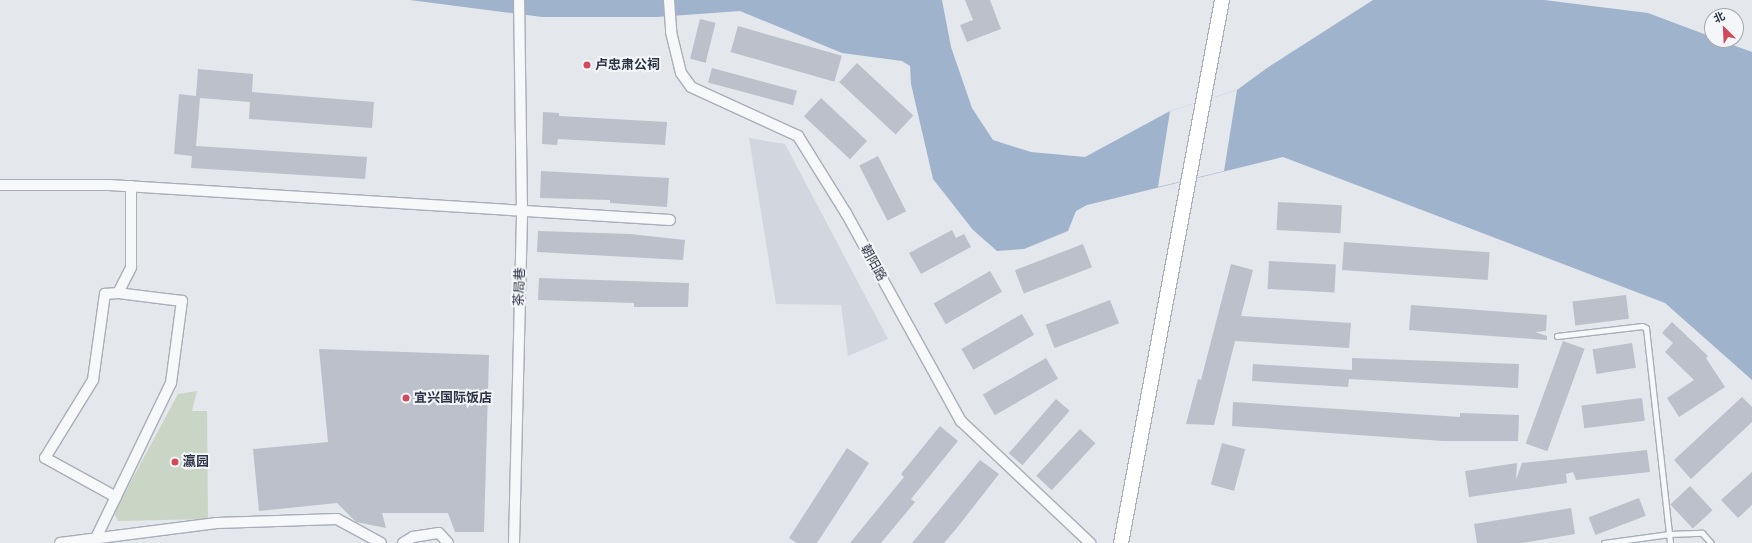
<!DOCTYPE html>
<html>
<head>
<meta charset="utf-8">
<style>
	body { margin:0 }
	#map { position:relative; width:1752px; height:543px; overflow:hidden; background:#e4e7ec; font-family:"Sofia Sans Condensed","Noto Sans SC",sans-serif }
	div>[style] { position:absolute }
	.built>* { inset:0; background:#d2d6de }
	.green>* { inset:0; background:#c9d6c5 }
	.water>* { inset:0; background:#9fb4cc }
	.pier>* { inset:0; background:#e4e7ec }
	.building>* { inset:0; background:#bbc0ca; transform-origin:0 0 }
	.roads { filter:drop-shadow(1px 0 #a9aeb7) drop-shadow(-1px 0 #a9aeb7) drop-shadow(0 1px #a9aeb7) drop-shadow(0 -1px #a9aeb7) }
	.lane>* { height:5px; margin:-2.5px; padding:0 2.5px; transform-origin:2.5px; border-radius:2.5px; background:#f7f8fa }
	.street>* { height:10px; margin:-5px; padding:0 5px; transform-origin:5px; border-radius:5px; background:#f7f8fa }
	.secondary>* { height:14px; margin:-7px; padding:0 7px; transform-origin:7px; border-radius:7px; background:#fff }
	.dots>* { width:11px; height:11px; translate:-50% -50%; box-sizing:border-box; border:2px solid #f4f6f9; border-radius:50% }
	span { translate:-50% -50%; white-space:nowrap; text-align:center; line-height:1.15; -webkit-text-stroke:4px #f4f6f9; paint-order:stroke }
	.poi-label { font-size:13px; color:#2b3445; font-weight:700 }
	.left { translate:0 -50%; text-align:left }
	.street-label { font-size:13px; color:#2b3445 }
	.north { position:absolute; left:1704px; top:8px; width:40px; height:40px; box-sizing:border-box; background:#f4f6f9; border:1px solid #a4a8b1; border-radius:50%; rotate:336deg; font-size:11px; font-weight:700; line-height:16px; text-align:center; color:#2b3445 }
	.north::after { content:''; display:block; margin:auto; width:14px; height:18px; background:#d1495b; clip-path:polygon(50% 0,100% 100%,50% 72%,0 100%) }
</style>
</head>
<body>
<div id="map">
	<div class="built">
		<div style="clip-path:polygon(749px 138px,785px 144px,888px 339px,848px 356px,841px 305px,776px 304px)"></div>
	</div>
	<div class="green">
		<div style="clip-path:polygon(197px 391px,192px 411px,207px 411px,208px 519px,118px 521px,114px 513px,178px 394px)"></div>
	</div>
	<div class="water">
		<div style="clip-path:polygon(410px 0,942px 0,951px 47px,972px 108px,993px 140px,1031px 152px,1085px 157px,1170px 111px,1237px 90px,1267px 68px,1373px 0,1544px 0,1648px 13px,1712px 37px,1712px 40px,1719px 40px,1752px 52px,1752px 380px,1665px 303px,1283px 157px,1087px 205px,1076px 211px,1068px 231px,1024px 249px,997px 251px,973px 230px,933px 179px,911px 84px,910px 66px,902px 61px,842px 53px,740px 11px,657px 17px,542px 17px)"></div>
	</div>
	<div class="pier">
		<div style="clip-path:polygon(1237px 90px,1224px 171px,1158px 187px,1170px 111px)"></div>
	</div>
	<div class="building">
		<div style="clip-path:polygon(965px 0,990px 0,1001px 29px,967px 42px,960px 25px,973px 20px)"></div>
		<div style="left:700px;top:19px;width:16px;height:41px;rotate:14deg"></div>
		<div style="left:738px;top:26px;width:108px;height:27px;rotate:16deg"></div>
		<div style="left:857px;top:63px;width:77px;height:26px;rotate:43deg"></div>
		<div style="left:712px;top:68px;width:88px;height:15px;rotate:15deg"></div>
		<div style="clip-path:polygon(198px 69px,253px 74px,252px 92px,374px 102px,372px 128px,249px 119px,250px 102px,200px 98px,196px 146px,367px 157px,365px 179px,191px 168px,192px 156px,174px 154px,179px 94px,196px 96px)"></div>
		<div style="left:821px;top:98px;width:63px;height:25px;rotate:43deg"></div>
		<div style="clip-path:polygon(543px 112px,559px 113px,559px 116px,667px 122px,665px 145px,558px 139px,557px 145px,542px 144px)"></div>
		<div style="left:878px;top:156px;width:62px;height:21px;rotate:63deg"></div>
		<div style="clip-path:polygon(541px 171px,669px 178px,667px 207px,610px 203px,610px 200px,540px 198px)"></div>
		<div style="left:1278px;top:202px;width:64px;height:28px;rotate:3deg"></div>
		<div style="clip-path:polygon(952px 230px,956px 238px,964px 234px,971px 247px,921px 274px,909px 253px)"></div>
		<div style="clip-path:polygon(538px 231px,630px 234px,685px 240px,683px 260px,537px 252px)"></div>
		<div style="left:1344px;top:242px;width:146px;height:28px;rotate:4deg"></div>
		<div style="left:1083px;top:244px;width:25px;height:73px;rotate:69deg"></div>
		<div style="left:1269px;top:261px;width:67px;height:28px;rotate:3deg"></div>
		<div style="clip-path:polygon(1231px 264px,1253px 270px,1241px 316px,1351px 323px,1349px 348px,1235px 341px,1214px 425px,1186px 424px,1198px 379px,1201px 380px)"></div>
		<div style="left:990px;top:271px;width:24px;height:65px;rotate:60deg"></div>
		<div style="clip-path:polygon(539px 278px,689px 283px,688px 307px,634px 307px,634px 303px,538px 300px)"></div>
		<div style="left:1626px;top:295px;width:24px;height:54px;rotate:83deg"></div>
		<div style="left:1110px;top:300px;width:25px;height:69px;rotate:69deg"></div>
		<div style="clip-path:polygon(1411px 305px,1547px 315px,1546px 331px,1535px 332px,1547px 336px,1547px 340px,1409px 330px)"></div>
		<div style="left:1022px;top:314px;width:24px;height:70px;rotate:60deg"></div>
		<div style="clip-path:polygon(1672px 322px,1708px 356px,1706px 358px,1725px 387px,1679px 417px,1667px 398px,1694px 380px,1665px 352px,1673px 343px,1662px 333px)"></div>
		<div style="left:1563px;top:341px;width:23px;height:109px;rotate:20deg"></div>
		<div style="left:1632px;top:343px;width:25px;height:40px;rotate:81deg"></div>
		<div style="clip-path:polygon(319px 349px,489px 355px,484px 532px,455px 532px,448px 513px,382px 513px,386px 528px,356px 522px,337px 503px,259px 511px,253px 449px,328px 442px)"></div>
		<div style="left:1046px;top:358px;width:24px;height:73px;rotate:60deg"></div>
		<div style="clip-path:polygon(1352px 358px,1519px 364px,1518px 388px,1349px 379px,1348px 387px,1252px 381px,1253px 364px,1352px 370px)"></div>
		<div style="clip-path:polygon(1742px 397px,1752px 407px,1752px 422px,1691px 479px,1674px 460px)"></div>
		<div style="left:1642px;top:398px;width:23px;height:61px;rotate:83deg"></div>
		<div style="left:1056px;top:399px;width:18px;height:72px;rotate:41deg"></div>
		<div style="clip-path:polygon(1233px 402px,1460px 417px,1460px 413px,1519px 415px,1518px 441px,1443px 441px,1232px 426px)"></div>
		<div style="clip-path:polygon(940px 426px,958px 441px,911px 499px,915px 502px,881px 543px,850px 543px,904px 477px,901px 474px)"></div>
		<div style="left:1080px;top:429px;width:21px;height:64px;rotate:43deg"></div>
		<div style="left:1222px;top:443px;width:24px;height:43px;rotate:15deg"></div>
		<div style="clip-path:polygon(847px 448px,869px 463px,817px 543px,797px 543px,789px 538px)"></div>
		<div style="clip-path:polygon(1647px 450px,1650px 472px,1576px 480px,1573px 472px,1566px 474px,1567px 483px,1469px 497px,1465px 471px,1517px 463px,1516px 480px,1522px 463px)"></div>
		<div style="clip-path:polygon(980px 460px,999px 474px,956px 529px,944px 543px,912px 543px)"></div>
		<div style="clip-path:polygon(1752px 472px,1752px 505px,1738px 518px,1721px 500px)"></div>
		<div style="left:1690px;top:486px;width:33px;height:27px;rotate:47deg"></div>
		<div style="left:1639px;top:498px;width:19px;height:54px;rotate:69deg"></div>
		<div style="clip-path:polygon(1571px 508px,1575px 534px,1522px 543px,1477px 543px,1474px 524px)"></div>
	</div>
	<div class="roads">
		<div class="lane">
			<div style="left:1557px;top:336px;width:86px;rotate:-6.7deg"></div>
			<div style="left:1642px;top:326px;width:4px;rotate:27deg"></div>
			<div style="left:1646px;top:328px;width:216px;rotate:83.6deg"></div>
			<div style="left:1604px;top:543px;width:66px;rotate:-7.9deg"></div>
			<div style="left:1669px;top:534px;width:33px;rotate:-2deg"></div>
			<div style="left:1702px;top:533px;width:13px;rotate:48deg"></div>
		</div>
		<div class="street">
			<div style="left:669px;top:0;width:32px;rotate:86deg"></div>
			<div style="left:671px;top:32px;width:42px;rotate:76.3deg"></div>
			<div style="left:681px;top:73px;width:17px;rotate:54deg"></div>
			<div style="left:691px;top:87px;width:118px;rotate:24.6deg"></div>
			<div style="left:798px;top:136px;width:91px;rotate:58.1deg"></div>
			<div style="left:846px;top:213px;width:238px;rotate:61.1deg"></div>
			<div style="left:961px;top:421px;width:178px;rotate:43.4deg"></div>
			<div style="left:0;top:185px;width:109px"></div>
			<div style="left:109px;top:185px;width:562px;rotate:3.57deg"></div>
			<div style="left:116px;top:497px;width:81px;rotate:-151.2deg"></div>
			<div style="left:45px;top:458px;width:92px;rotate:-58.4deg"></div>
			<div style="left:93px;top:380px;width:87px;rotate:-82.1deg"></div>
			<div style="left:105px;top:294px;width:13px;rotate:-4deg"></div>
			<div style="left:96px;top:538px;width:172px;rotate:-64.2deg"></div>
			<div style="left:171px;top:383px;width:83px;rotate:-82.4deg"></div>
			<div style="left:182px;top:301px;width:64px;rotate:-172.9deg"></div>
			<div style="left:118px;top:293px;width:29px;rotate:-63deg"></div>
			<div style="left:131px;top:267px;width:81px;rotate:-90deg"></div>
			<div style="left:60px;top:543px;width:158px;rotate:-7.3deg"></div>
			<div style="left:217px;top:523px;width:120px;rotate:-1.9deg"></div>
			<div style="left:337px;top:519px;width:50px;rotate:28.6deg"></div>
			<div style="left:403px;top:543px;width:12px;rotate:-31deg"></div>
			<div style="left:413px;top:537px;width:26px;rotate:-9deg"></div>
			<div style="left:439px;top:533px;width:13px;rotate:48deg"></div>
			<div style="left:514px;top:543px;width:332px;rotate:-88.6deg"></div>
			<div style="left:522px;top:211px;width:211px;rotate:-90.8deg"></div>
		</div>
		<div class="secondary">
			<div style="left:1121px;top:543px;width:552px;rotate:-79.46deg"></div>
		</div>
	</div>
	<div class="dots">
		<div style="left:587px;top:65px;background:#d1495b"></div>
		<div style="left:406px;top:398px;background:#d1495b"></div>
		<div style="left:175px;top:462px;background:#d1495b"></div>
	</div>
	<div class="poi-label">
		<span class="left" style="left:595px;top:65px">卢忠肃公祠</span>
		<span class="left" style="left:414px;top:398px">宜兴国际饭店</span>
		<span class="left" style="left:183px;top:462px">瀛园</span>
	</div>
	<div class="street-label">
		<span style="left:873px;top:263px;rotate:61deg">朝阳路</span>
		<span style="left:520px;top:287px;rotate:-88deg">茶局巷</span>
	</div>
	<div class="north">北</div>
</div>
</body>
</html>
